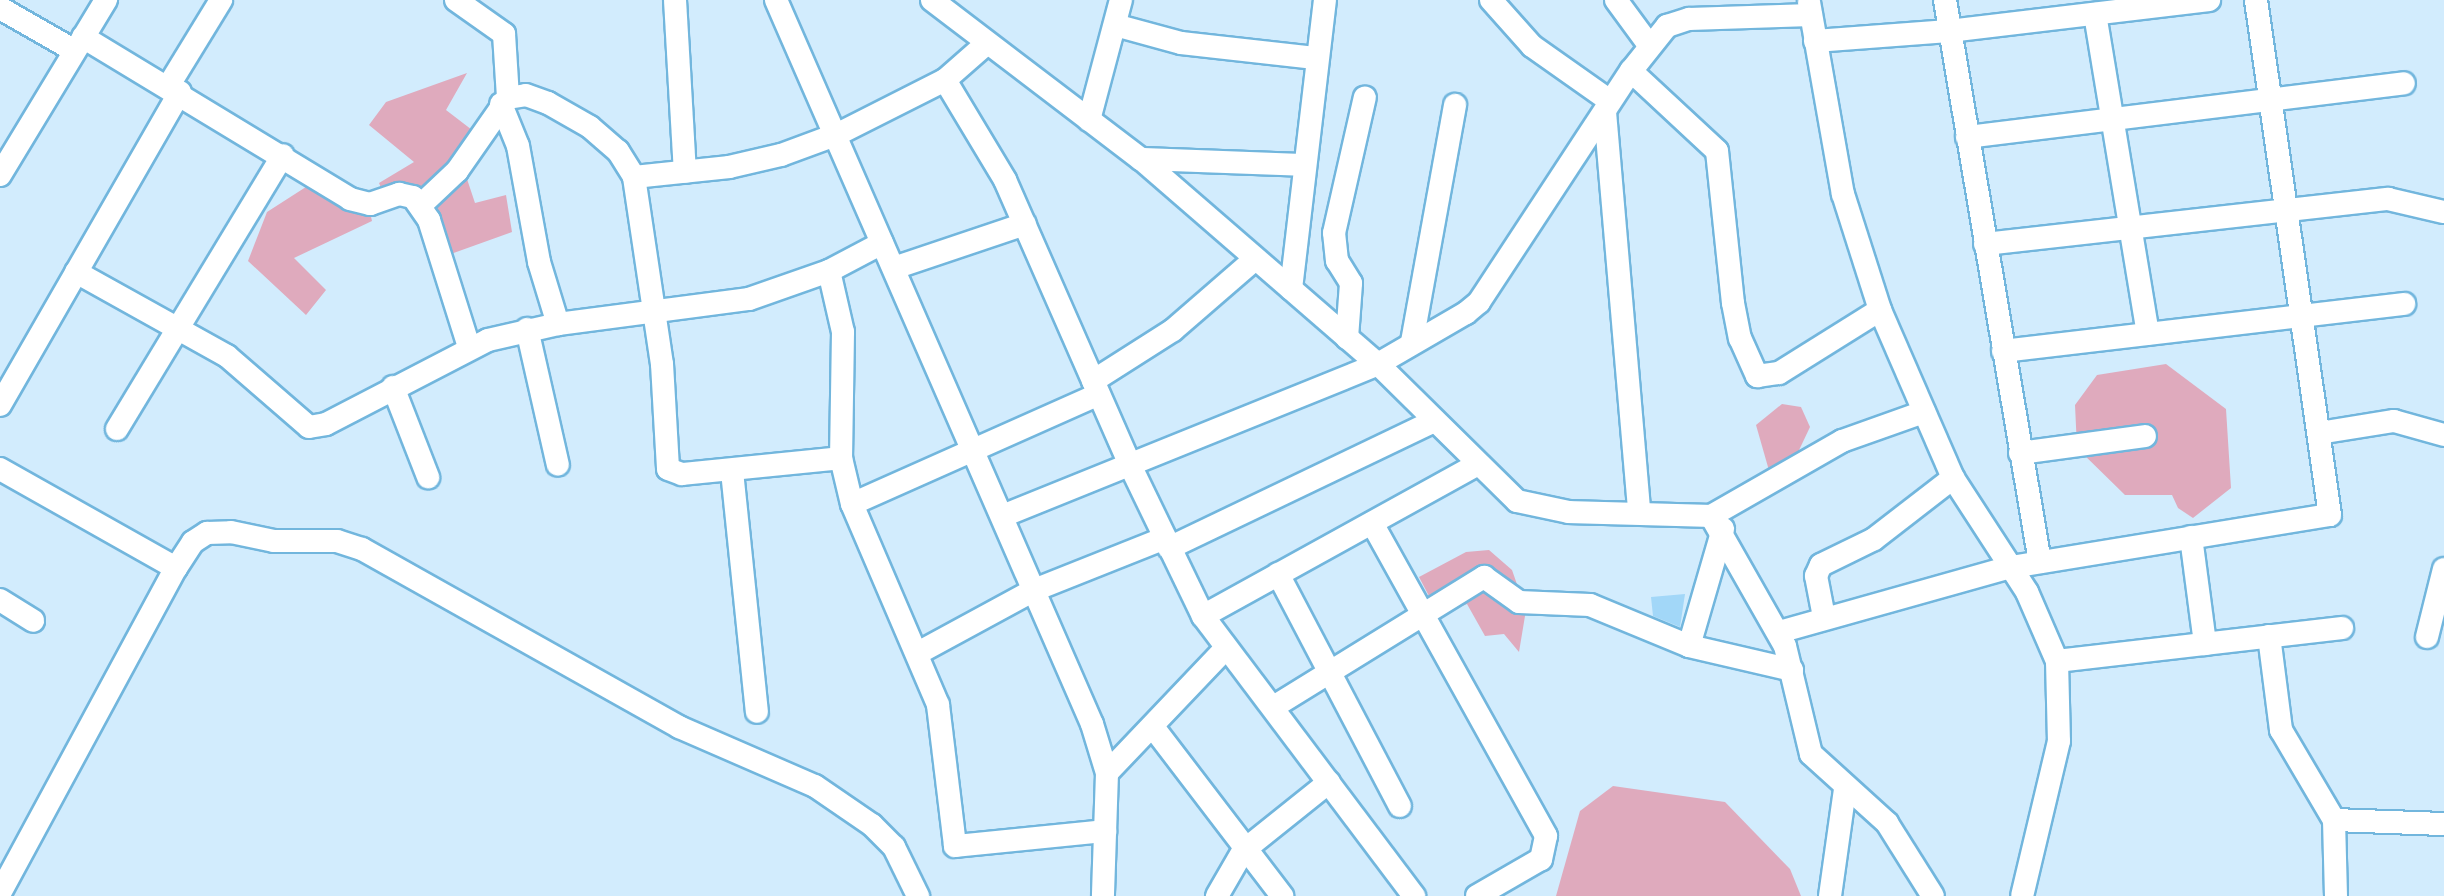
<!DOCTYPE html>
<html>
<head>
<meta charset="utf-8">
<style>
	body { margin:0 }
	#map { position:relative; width:2444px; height:896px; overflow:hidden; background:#d2ecfd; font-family:"Crimson Pro",serif }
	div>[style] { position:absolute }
	.green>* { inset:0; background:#dfaabd }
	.building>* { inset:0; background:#a2d7f8 }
	.roads { filter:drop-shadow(2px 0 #72b6dd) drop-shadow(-2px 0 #72b6dd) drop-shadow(0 2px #72b6dd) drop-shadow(0 -2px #72b6dd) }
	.minor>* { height:22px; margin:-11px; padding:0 11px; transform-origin:11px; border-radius:11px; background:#fff }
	span { translate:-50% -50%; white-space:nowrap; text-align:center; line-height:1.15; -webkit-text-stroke:7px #f5f5f5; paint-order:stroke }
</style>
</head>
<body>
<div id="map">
	<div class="green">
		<div style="clip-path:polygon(467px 73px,446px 110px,476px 133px,466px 176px,475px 203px,506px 195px,512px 232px,448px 255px,407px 195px,384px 195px,379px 183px,414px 162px,369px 125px,386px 102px)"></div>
		<div style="clip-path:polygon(323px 176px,368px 204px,372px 221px,294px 258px,326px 290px,306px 315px,248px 261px,267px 212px)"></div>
		<div style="clip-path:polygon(2166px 364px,2226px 409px,2231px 488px,2193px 518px,2178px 508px,2172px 495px,2125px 495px,2077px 448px,2075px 405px,2097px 375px)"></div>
		<div style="clip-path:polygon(1782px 404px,1801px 407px,1810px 427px,1792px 465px,1772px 481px,1756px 425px)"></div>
		<div style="clip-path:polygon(1489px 550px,1512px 570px,1526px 610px,1519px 652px,1504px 634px,1485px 636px,1467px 604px,1439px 615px,1419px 577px,1466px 552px)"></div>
		<div style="clip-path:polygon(1613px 786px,1725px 802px,1790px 869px,1801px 896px,1556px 896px,1580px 811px)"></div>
	</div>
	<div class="building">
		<div style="clip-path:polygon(1685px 594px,1680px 627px,1653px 616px,1651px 597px)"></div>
	</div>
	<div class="roads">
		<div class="minor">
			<div style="left:456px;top:0;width:59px;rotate:35.3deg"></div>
			<div style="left:504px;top:34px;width:64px;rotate:86.4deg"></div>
			<div style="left:675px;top:0;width:172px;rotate:86.7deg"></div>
			<div style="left:776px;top:0;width:790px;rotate:66.42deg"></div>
			<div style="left:1092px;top:724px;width:51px;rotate:73deg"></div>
			<div style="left:1107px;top:773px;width:123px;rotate:91.9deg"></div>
			<div style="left:932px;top:0;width:263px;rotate:37.3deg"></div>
			<div style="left:1141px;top:159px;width:313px;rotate:40.9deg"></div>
			<div style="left:1378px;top:364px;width:195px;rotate:44.6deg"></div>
			<div style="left:1517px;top:501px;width:53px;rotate:11.9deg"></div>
			<div style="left:1569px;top:512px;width:142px;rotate:1.6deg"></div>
			<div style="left:1711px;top:516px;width:150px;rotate:60.4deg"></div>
			<div style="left:1785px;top:646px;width:111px;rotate:76.5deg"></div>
			<div style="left:1811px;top:754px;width:103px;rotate:42.2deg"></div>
			<div style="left:1887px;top:823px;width:86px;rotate:57.8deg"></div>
			<div style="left:1491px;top:0;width:62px;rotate:48.3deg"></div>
			<div style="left:1532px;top:46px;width:95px;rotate:35.2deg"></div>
			<div style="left:1616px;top:0;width:56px;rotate:53.7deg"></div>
			<div style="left:1945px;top:0;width:570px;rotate:80.41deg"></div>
			<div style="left:1809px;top:2px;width:195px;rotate:80deg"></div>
			<div style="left:1843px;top:194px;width:122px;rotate:72.3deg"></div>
			<div style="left:1880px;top:310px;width:183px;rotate:66.5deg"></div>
			<div style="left:1953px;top:478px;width:136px;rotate:57deg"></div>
			<div style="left:2027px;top:592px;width:75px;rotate:66.5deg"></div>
			<div style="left:2057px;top:661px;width:80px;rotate:88.6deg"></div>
			<div style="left:2059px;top:741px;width:159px;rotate:103.4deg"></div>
			<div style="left:0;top:8px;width:86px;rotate:29.8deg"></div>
			<div style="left:2095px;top:14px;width:324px;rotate:80.6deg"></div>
			<div style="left:1115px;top:25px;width:68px;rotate:15.3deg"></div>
			<div style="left:1181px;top:43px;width:135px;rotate:6.4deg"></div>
			<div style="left:83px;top:37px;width:312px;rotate:31.2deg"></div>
			<div style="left:350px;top:199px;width:21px;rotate:14deg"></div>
			<div style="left:370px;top:204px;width:31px;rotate:-19deg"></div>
			<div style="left:399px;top:194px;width:14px;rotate:12deg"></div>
			<div style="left:413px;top:197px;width:28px;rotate:55deg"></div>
			<div style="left:429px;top:220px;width:133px;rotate:72.5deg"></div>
			<div style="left:1815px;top:41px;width:134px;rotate:-4.3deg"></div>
			<div style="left:1949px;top:31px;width:262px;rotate:-6.8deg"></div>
			<div style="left:1631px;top:71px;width:117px;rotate:42.9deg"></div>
			<div style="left:1717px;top:151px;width:153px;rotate:84deg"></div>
			<div style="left:1733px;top:303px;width:36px;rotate:79deg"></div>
			<div style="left:1740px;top:338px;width:42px;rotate:65.9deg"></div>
			<div style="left:1757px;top:376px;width:22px;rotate:-8deg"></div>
			<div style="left:1779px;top:373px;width:119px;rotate:-32deg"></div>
			<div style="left:945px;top:80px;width:117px;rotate:59deg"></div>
			<div style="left:1005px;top:180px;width:311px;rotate:66.3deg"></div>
			<div style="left:1130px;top:465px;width:168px;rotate:64.2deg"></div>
			<div style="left:1203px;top:616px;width:351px;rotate:53deg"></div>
			<div style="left:169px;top:85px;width:100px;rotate:-58.5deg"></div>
			<div style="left:501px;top:104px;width:45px;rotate:68deg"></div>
			<div style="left:518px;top:146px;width:118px;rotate:79.7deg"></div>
			<div style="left:539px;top:262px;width:65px;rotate:73deg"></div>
			<div style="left:1605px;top:112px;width:401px;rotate:85.1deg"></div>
			<div style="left:1089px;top:120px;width:124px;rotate:-75.1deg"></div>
			<div style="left:1967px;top:137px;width:440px;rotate:-7deg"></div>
			<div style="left:1141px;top:159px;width:163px;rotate:2.1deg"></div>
			<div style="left:0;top:175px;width:205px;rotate:-58.8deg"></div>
			<div style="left:634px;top:177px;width:96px;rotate:-6deg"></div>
			<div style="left:729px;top:167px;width:53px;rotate:-13deg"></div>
			<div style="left:781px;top:155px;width:61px;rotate:-20.2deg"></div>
			<div style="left:838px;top:134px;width:120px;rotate:-26.8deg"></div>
			<div style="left:945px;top:80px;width:55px;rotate:-41.3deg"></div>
			<div style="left:422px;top:204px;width:48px;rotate:-43.3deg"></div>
			<div style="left:457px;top:171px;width:89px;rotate:-55.1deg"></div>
			<div style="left:508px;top:98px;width:18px;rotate:-9deg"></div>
			<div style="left:526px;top:95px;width:23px;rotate:20deg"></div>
			<div style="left:548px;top:103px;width:48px;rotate:29.7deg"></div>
			<div style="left:590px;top:127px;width:37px;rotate:41deg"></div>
			<div style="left:618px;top:151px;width:31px;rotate:58deg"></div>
			<div style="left:634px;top:177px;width:189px;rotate:81.5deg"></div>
			<div style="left:662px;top:364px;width:105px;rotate:86.7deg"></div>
			<div style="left:668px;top:469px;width:15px;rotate:20deg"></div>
			<div style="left:682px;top:474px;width:160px;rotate:-5.7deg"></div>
			<div style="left:1985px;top:244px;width:406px;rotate:-6.4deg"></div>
			<div style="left:2388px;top:199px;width:57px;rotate:13.1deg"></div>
			<div style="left:894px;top:268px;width:138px;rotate:-18.6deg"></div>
			<div style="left:829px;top:271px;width:63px;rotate:77.1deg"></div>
			<div style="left:843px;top:332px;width:126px;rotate:90.9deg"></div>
			<div style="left:841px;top:458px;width:47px;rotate:76.6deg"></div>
			<div style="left:852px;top:504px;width:219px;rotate:66.8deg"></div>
			<div style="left:938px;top:705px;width:142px;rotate:83.1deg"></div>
			<div style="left:955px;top:846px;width:151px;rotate:-5.7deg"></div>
			<div style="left:76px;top:272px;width:173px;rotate:29.1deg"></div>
			<div style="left:227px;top:356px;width:108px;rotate:40.9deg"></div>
			<div style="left:309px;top:427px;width:17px;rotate:-10deg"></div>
			<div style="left:326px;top:424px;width:182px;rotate:-27.4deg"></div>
			<div style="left:488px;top:340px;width:72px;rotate:-12.9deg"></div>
			<div style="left:558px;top:324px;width:193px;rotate:-7.5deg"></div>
			<div style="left:749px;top:299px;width:85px;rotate:-19.3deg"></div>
			<div style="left:829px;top:271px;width:60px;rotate:-27.8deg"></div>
			<div style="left:1291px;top:289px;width:291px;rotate:-83.3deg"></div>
			<div style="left:527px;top:329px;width:139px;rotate:77.2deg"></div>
			<div style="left:1347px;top:338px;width:55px;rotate:-85.8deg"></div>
			<div style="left:1351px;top:283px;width:26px;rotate:-122deg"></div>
			<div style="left:1337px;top:261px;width:28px;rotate:-96deg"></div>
			<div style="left:1334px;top:233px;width:139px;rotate:-77.2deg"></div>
			<div style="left:1412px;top:342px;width:241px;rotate:-79.7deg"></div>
			<div style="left:2003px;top:351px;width:404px;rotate:-6.7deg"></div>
			<div style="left:1093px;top:381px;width:95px;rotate:-32.5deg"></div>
			<div style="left:1173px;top:330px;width:108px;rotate:-40.9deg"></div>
			<div style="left:393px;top:387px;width:97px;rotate:68.7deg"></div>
			<div style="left:0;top:405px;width:361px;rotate:-60.1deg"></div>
			<div style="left:117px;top:429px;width:320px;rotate:-58.8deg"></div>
			<div style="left:2319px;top:433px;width:76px;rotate:-9.1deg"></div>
			<div style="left:2394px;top:421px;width:52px;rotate:15.6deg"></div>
			<div style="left:2020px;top:453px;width:126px;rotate:-7.7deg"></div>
			<div style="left:0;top:469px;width:202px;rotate:29.4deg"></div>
			<div style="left:732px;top:471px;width:242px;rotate:84.1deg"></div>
			<div style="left:852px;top:504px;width:270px;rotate:-24deg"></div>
			<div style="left:1005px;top:515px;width:402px;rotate:-22deg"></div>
			<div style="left:1378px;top:364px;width:102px;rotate:-30.1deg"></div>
			<div style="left:1466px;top:313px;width:17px;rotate:-40deg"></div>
			<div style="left:1479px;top:302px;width:277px;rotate:-56.7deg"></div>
			<div style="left:1631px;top:71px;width:58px;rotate:-51.3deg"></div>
			<div style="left:1667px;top:26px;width:23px;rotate:-18deg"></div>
			<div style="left:1689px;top:19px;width:122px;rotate:-1.9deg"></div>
			<div style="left:1711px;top:516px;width:151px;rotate:-29.8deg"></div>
			<div style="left:1842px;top:441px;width:87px;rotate:-19.5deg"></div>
			<div style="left:1372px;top:523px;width:358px;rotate:60.9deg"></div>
			<div style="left:1546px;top:836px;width:24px;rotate:102deg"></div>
			<div style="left:1541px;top:859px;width:74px;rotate:150deg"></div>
			<div style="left:2191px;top:537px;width:108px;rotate:82.5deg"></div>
			<div style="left:1169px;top:548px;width:294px;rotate:-25.6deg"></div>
			<div style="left:1278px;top:574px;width:262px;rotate:62.3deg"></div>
			<div style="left:0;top:600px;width:39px;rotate:32deg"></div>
			<div style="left:1203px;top:616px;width:313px;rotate:-28.9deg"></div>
			<div style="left:1824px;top:617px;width:42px;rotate:-101deg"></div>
			<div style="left:1816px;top:576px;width:12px;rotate:-66deg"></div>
			<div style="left:1821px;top:565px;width:59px;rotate:-26.1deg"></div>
			<div style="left:1874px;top:539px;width:100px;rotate:-37.7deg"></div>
			<div style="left:1779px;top:632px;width:241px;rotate:-15.7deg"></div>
			<div style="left:2011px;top:567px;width:323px;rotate:-9.3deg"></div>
			<div style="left:2330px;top:515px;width:520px;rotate:-98.18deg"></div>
			<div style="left:2269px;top:636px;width:95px;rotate:82.7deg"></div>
			<div style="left:2281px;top:730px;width:104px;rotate:59.5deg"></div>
			<div style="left:2334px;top:820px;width:76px;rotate:88.5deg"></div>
			<div style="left:2427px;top:637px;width:70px;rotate:-76deg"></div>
			<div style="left:1689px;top:646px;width:122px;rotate:-73.8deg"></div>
			<div style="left:918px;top:653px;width:130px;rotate:-28.5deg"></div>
			<div style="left:1032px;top:591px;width:143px;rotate:-21.7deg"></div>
			<div style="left:2057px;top:661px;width:287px;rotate:-6.6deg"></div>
			<div style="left:1275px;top:706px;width:246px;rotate:-31.7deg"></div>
			<div style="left:1484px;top:577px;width:43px;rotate:35.5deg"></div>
			<div style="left:1519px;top:602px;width:71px;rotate:2.4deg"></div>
			<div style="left:1590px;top:605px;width:107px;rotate:22.5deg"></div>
			<div style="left:1689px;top:646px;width:106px;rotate:13.1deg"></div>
			<div style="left:1153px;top:727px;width:213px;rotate:52.6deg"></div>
			<div style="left:1107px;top:773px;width:171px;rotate:-46.4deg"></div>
			<div style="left:2334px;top:820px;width:110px;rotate:2.1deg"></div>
			<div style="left:0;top:893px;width:370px;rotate:-61.6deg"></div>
			<div style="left:176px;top:568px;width:31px;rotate:-57deg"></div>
			<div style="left:193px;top:542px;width:17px;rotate:-33deg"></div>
			<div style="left:207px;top:533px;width:24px;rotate:-2deg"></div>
			<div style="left:231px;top:532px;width:44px;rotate:11.8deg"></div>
			<div style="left:274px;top:541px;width:63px"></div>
			<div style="left:337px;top:541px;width:26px;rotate:18deg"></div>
			<div style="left:362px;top:549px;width:364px;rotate:29.3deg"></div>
			<div style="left:679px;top:727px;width:148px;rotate:23.5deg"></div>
			<div style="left:815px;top:786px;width:69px;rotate:34.4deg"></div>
			<div style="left:872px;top:825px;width:31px;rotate:45deg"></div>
			<div style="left:894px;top:847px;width:55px;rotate:63.9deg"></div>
			<div style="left:1217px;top:896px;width:52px;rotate:-60deg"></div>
			<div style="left:1243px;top:851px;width:110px;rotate:-38.7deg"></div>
			<div style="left:1830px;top:896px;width:108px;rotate:-82deg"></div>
		</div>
	</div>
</div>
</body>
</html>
